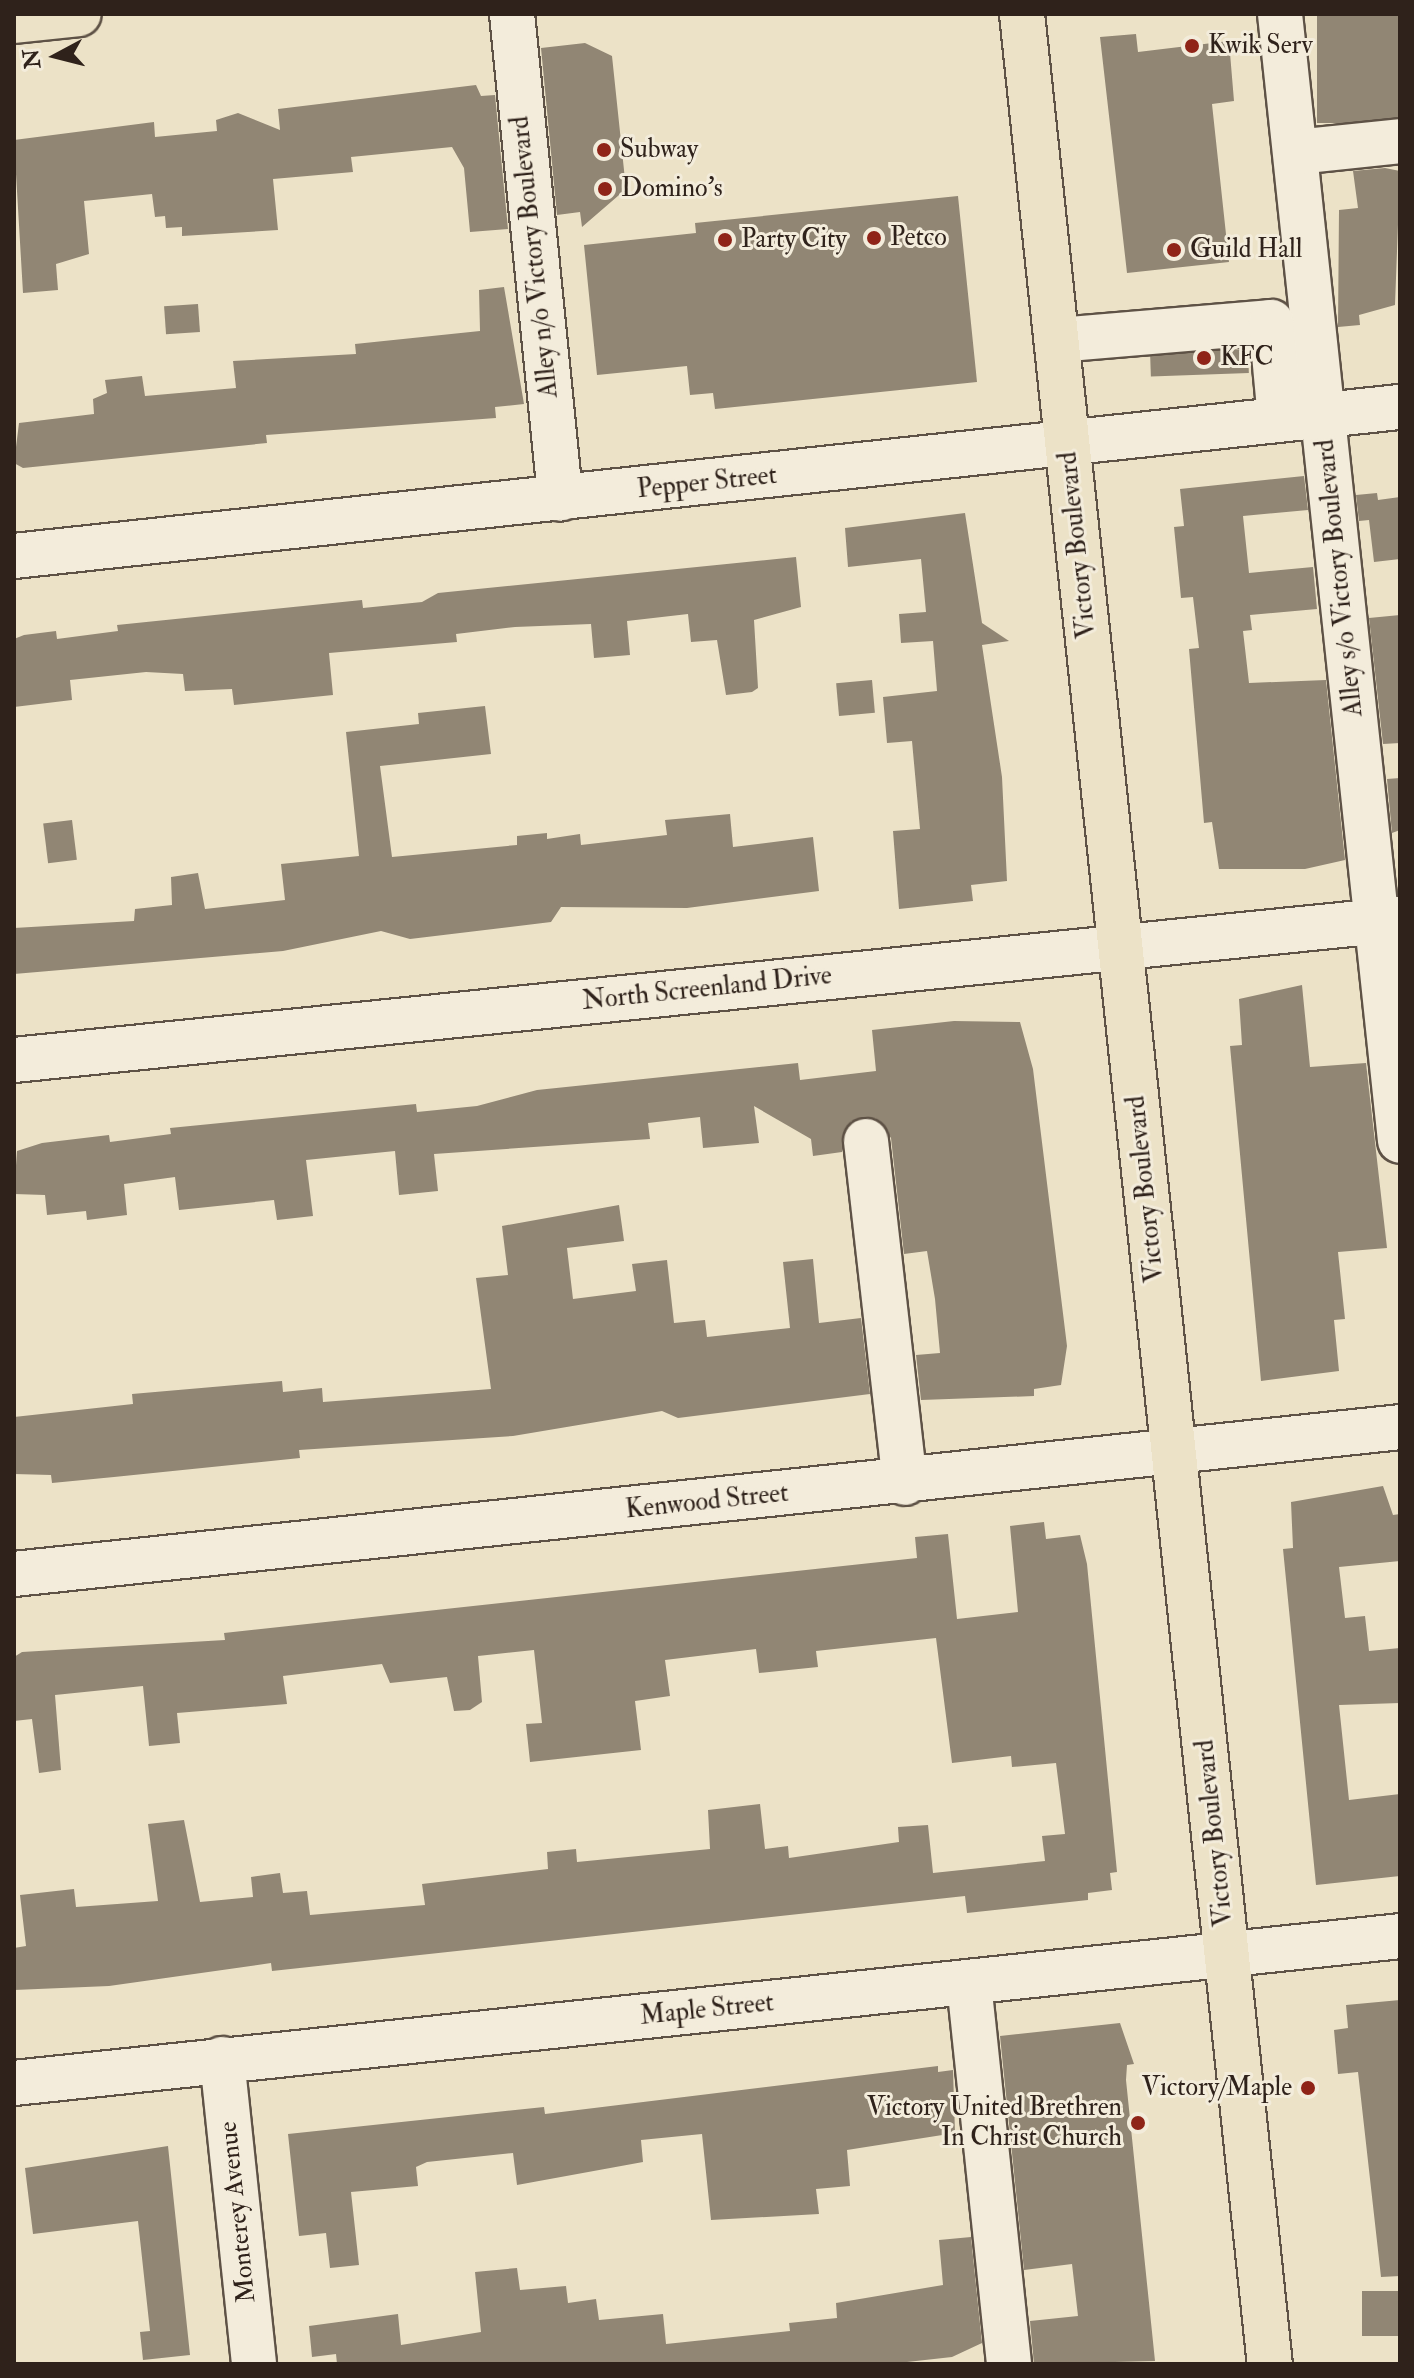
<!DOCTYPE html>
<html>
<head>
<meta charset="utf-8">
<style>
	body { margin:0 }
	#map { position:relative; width:1414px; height:2378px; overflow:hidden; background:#ece2c7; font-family:"IM FELL Double Pica",serif }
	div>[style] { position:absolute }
	.building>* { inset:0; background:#918674; transform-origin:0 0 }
	.roads { filter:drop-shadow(2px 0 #5e5246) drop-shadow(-2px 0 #5e5246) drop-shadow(0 2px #5e5246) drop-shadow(0 -2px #5e5246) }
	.minor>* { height:44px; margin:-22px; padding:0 22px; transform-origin:22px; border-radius:22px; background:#f3ecdb }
	.major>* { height:44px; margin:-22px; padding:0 22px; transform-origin:22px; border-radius:22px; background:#ece2c7 }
	.dots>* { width:22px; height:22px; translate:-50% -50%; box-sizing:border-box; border:4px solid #f3ecdb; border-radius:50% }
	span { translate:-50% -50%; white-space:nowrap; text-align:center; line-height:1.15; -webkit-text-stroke:6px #f3ecdb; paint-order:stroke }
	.poi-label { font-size:26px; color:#2f221b }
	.left { translate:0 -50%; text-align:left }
	.right { translate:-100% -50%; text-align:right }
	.street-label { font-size:26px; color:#2f221b }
	.frame { position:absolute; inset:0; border:16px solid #2f221b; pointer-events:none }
	.north { position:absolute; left:16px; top:16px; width:80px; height:80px; -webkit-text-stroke:6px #f3ecdb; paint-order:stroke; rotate:263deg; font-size:22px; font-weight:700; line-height:32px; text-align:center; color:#2f221b }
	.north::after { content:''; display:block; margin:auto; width:28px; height:36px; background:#2f221b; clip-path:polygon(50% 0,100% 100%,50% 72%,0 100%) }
</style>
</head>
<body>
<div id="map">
	<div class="building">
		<div style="left:1317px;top:14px;width:83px;height:109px"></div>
		<div style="clip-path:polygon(1136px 34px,1138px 52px,1229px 41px,1234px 101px,1212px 104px,1229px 262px,1127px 273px,1100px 37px)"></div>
		<div style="clip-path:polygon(585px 43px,612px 56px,626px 189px,582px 227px,580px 212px,557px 215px,541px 48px)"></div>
		<div style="clip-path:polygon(476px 85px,481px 96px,495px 95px,508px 229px,470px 232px,464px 168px,452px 147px,351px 157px,353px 172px,273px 179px,278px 230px,182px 236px,182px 227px,166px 228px,165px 216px,155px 217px,152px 194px,84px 201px,89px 254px,56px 264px,58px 290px,23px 293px,14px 140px,154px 122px,155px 137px,217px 131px,216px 120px,238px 113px,280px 130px,278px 109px)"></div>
		<div style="clip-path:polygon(1385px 168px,1400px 171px,1395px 305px,1359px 315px,1360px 325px,1338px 327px,1339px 210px,1358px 208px,1353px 171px)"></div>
		<div style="clip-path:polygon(958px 196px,977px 382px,715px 409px,713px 393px,690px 395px,687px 366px,597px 375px,584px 245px,696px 233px,695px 223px)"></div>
		<div style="clip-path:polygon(504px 287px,524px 404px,495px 407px,496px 418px,266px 435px,267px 443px,23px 468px,14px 463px,19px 423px,94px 414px,93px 399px,107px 393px,105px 380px,142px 376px,145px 396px,236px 388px,233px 361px,356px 354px,355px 344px,480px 331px,479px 290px)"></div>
		<div style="left:198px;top:304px;width:28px;height:34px;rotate:86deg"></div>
		<div style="left:1248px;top:349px;width:24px;height:98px;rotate:88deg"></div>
		<div style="clip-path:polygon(1304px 476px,1308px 510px,1243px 516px,1249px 573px,1313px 567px,1317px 609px,1250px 615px,1252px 630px,1243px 631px,1249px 683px,1326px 680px,1345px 860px,1305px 869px,1219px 869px,1212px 822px,1204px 823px,1189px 649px,1199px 648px,1193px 597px,1181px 598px,1174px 527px,1184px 526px,1180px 489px)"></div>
		<div style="clip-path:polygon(1377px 493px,1378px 500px,1400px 497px,1400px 559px,1374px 562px,1369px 520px,1359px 521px,1356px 495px)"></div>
		<div style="clip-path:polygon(965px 513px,982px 623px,1009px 641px,982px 645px,1002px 777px,1007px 881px,971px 885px,973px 901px,899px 909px,893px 831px,920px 829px,912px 741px,887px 743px,883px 697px,937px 691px,933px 641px,901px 643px,899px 614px,926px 612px,921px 559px,848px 567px,845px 528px)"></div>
		<div style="clip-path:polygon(796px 557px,801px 607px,754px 620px,758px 688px,752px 692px,726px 695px,717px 640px,691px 642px,688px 614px,627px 621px,630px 655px,594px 658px,591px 624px,515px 627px,456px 634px,457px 642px,329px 653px,333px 695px,234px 705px,232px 689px,185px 691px,183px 674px,146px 672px,70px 680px,72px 700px,14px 707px,14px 639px,24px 635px,56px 631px,57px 639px,118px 631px,117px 625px,362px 600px,363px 608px,422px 602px,438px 593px)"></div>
		<div style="clip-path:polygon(1400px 615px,1400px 743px,1383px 744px,1369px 618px)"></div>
		<div style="left:872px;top:680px;width:33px;height:36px;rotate:85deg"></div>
		<div style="clip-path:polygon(485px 706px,491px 754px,380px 766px,392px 857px,517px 845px,517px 836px,547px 833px,547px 839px,580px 834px,581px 845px,667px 835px,665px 820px,730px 814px,733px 847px,813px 837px,819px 891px,687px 908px,561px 907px,551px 922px,410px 939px,381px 931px,283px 951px,14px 974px,14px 928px,134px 921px,135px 909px,172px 905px,171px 877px,198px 873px,205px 909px,285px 900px,281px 864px,359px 856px,346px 732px,419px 724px,418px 713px)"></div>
		<div style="clip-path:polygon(1400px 778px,1400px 830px,1392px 833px,1387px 779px)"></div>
		<div style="left:72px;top:820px;width:40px;height:29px;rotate:83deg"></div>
		<div style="clip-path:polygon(1302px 985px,1310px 1067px,1366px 1063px,1387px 1248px,1338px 1252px,1345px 1319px,1334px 1320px,1339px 1371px,1261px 1381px,1230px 1046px,1242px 1045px,1239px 999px)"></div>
		<div style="clip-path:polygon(954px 1021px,1020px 1022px,1033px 1069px,1067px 1346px,1061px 1385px,1034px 1389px,1034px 1396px,921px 1400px,916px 1355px,940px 1353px,935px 1299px,927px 1251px,904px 1254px,891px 1138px,875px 1118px,851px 1121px,842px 1152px,813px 1156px,811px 1139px,754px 1106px,759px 1143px,703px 1148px,700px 1117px,648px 1123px,650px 1139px,434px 1154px,438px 1191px,399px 1195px,395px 1151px,306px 1160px,313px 1216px,277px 1220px,274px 1200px,179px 1210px,175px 1177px,124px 1184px,127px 1215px,87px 1220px,86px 1211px,47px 1215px,45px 1195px,14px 1194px,17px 1151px,42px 1143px,109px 1135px,110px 1142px,171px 1134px,170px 1128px,416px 1104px,417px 1112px,477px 1106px,537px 1090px,798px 1063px,800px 1080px,876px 1071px,872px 1030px)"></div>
		<div style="clip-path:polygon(619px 1205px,624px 1241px,567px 1248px,573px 1299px,636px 1291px,632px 1264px,667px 1260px,674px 1323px,705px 1320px,707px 1337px,790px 1328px,783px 1262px,813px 1259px,819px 1323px,861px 1318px,870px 1394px,678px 1418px,662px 1411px,513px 1436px,299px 1450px,300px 1458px,114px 1477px,52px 1483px,51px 1475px,14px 1474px,14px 1417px,133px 1404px,132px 1394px,282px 1381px,283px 1392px,322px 1388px,323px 1402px,491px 1389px,476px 1278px,508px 1275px,502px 1226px)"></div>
		<div style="clip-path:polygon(1383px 1486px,1393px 1515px,1400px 1514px,1400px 1561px,1339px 1567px,1345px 1618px,1365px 1616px,1369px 1651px,1400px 1648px,1400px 1703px,1339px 1705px,1349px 1800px,1400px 1794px,1400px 1876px,1316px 1885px,1283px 1549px,1293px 1548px,1291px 1502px)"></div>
		<div style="clip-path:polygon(1044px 1522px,1046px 1539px,1080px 1535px,1087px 1564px,1117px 1872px,1110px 1873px,1112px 1890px,1088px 1893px,1088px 1900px,967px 1913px,965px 1896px,272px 1971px,271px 1963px,109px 1986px,14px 1990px,14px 1948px,26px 1946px,20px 1895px,74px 1889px,76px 1907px,158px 1901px,148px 1824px,184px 1820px,200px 1902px,253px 1897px,251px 1877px,280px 1873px,283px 1893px,307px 1891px,310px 1915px,425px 1905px,422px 1884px,548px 1869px,547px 1852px,576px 1849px,577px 1862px,710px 1849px,708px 1810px,760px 1804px,765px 1849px,788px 1846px,789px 1858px,899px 1842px,898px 1827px,928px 1825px,933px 1873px,1045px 1861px,1042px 1836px,1065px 1834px,1056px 1763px,1012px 1767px,1011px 1756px,952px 1763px,936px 1638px,816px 1651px,818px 1667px,759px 1673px,756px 1649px,665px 1660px,670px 1696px,635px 1701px,641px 1750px,530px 1762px,526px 1724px,542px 1723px,534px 1650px,478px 1656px,482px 1702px,470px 1710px,454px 1711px,447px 1677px,390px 1683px,382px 1664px,283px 1676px,287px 1704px,177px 1713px,180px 1743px,149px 1746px,143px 1686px,55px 1695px,61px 1770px,39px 1773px,32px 1719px,14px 1721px,14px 1657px,22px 1652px,225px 1640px,224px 1633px,917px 1558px,915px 1537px,948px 1534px,957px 1619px,1018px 1612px,1010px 1526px)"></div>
		<div style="clip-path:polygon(1400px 2000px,1400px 2276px,1381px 2277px,1358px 2072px,1338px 2074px,1334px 2030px,1348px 2028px,1346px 2005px)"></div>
		<div style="clip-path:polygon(1120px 2023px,1134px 2064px,1127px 2065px,1126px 2080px,1155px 2361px,1034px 2364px,1030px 2321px,1078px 2316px,1072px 2264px,1024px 2270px,1000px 2036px)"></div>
		<div style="clip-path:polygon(938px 2066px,938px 2072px,953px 2070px,955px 2133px,847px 2150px,850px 2186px,816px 2189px,819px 2214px,711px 2220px,702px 2134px,641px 2140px,643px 2162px,517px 2185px,513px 2153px,427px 2162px,416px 2167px,418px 2186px,351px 2192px,359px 2265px,330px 2268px,326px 2233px,299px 2236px,288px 2134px,544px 2107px,545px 2114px)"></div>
		<div style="clip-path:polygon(168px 2146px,190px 2355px,143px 2360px,140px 2332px,150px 2331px,138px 2221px,33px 2234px,25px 2168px)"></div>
		<div style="clip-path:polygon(971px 2237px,982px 2343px,952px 2357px,889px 2364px,337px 2364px,336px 2354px,312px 2357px,309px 2326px,398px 2314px,401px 2345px,481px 2332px,475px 2272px,517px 2268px,520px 2290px,566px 2286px,568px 2303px,596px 2299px,599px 2320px,663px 2314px,666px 2344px,790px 2331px,789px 2323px,837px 2318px,836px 2303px,943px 2285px,939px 2240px)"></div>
		<div style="left:1400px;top:2291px;width:45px;height:38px;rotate:90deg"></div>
	</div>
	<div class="roads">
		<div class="minor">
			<div style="left:512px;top:14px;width:487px;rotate:84.3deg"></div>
			<div style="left:1280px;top:14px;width:1133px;rotate:83.92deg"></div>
			<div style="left:1296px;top:152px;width:105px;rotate:-6deg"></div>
			<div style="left:1057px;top:340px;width:215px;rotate:-4.8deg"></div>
			<div style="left:1271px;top:322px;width:97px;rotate:84.7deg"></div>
			<div style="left:14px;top:556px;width:1394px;rotate:-6.14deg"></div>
			<div style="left:14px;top:1060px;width:1393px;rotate:-5.81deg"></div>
			<div style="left:866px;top:1141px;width:344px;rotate:83.5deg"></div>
			<div style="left:14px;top:1574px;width:1394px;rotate:-6.05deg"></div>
			<div style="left:969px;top:1983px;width:383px;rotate:84deg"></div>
			<div style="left:222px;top:2059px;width:307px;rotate:84deg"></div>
			<div style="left:14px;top:2083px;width:1394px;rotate:-6.05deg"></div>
		</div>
		<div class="major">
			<div style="left:1022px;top:14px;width:2363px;rotate:83.98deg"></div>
			<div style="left:14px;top:21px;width:65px;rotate:-6.1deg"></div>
		</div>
	</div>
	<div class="dots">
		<div style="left:1192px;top:46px;background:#8f2418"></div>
		<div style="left:604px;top:150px;background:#8f2418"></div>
		<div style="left:605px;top:189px;background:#8f2418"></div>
		<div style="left:874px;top:238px;background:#8f2418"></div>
		<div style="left:725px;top:240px;background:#8f2418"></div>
		<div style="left:1174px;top:250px;background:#8f2418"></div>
		<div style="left:1204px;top:358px;background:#8f2418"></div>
		<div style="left:1308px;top:2088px;background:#8f2418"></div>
		<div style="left:1138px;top:2123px;background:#8f2418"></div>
	</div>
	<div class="poi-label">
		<span class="left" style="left:1208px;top:46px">Kwik Serv</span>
		<span class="left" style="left:620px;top:150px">Subway</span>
		<span class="left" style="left:621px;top:189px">Domino's</span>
		<span class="left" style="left:890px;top:238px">Petco</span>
		<span class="left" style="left:741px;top:240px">Party City</span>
		<span class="left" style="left:1190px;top:250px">Guild Hall</span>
		<span class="left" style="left:1220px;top:358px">KFC</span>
		<span class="right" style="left:1292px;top:2088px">Victory/Maple</span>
		<span class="right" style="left:1122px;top:2123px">Victory United Brethren<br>In Christ Church</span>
	</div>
	<div class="street-label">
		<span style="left:535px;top:257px;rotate:-96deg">Alley n/o Victory Boulevard</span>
		<span style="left:707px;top:483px;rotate:-6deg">Pepper Street</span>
		<span style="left:1078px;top:545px;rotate:-96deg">Victory Boulevard</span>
		<span style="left:1340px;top:578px;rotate:-96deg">Alley s/o Victory Boulevard</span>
		<span style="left:707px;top:989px;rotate:-6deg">North Screenland Drive</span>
		<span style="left:1146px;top:1189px;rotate:-96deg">Victory Boulevard</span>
		<span style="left:707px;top:1502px;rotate:-6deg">Kenwood Street</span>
		<span style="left:1215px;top:1833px;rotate:-96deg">Victory Boulevard</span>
		<span style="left:707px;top:2010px;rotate:-6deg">Maple Street</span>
		<span style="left:238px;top:2212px;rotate:-96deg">Monterey Avenue</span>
	</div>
	<div class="frame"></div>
	<div class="north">N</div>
</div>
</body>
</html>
